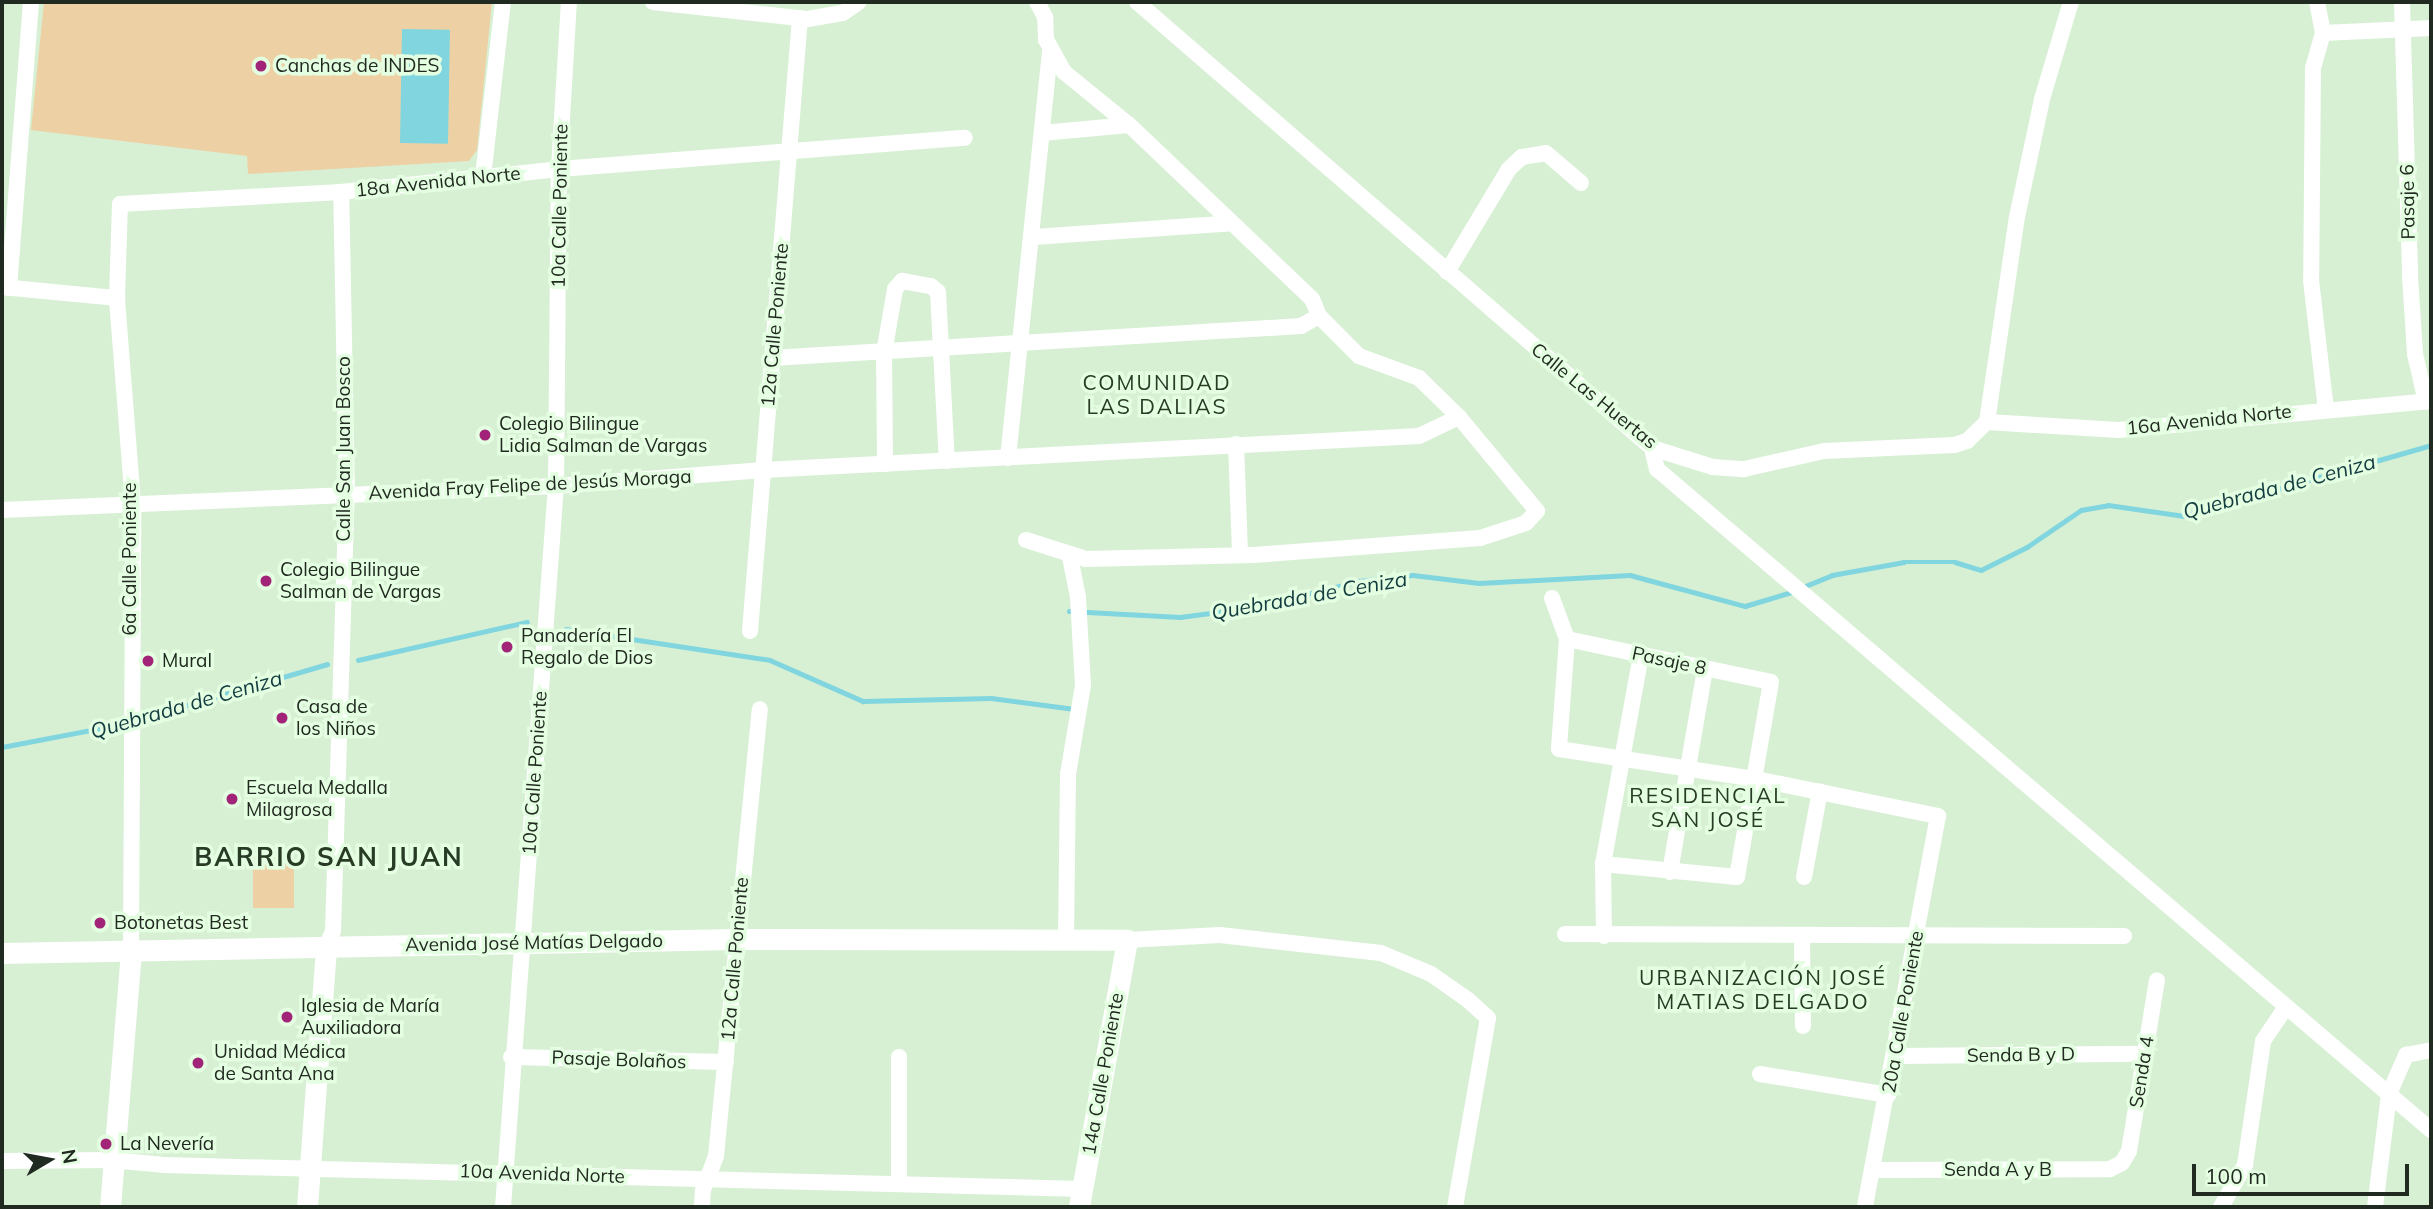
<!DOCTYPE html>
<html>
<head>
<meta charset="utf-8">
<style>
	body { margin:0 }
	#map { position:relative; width:2433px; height:1209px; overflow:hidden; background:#d7f0d4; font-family:Mulish,sans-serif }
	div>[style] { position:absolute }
	.green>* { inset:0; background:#edd1a5; transform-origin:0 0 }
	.water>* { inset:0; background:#80d5df; transform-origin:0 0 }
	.stream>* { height:4.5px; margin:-2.25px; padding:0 2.25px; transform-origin:2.25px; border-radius:2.25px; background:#80d5df }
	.minor>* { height:16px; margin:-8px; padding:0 8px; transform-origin:8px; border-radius:8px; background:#fff }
	.tertiary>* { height:21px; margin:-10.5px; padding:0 10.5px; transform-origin:10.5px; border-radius:10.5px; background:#fff }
	.dots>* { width:19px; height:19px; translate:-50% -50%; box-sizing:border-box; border:4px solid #e4fee1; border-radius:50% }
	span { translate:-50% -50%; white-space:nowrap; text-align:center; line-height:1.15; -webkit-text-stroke:7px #e4fee1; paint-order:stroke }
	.poi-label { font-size:19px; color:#212a20 }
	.left { translate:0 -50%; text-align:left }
	.street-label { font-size:19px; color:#212a20 }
	.neighbourhood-label { font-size:21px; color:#273b25; letter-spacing:2px }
	.water-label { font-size:21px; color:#133c40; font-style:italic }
	.district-label { font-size:26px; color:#273b25; font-weight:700; letter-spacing:2px }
	.frame { position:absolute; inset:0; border:4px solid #212a20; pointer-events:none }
	.north { position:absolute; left:14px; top:1125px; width:70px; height:70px; -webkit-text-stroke:5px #e4fee1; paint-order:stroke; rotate:80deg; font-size:19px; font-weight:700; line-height:28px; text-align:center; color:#212a20 }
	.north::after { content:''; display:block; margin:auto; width:24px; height:32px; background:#212a20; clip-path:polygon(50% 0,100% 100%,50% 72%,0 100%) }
	.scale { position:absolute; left:2192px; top:1164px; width:217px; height:32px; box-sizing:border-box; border:4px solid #212a20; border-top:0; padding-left:9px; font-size:21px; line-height:24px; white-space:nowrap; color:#212a20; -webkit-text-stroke:5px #e4fee1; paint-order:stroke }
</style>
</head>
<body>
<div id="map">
	<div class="green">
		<div style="clip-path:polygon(44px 2px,492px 2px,477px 150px,469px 161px,248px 174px,247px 156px,31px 130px)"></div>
		<div style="left:294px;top:852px;width:56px;height:41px;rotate:90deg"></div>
	</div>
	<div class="water">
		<div style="left:402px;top:29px;width:48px;height:114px;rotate:1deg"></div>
	</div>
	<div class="stream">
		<div style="left:1803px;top:587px;width:31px;rotate:-22deg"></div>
		<div style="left:1832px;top:575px;width:73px;rotate:-10.2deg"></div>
		<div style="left:1904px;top:562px;width:51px"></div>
		<div style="left:1955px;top:562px;width:27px;rotate:17deg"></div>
		<div style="left:1981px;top:570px;width:51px;rotate:-26.6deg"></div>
		<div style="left:2027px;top:547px;width:65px;rotate:-34.4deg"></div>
		<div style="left:2081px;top:510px;width:27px;rotate:-10deg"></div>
		<div style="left:2108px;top:505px;width:77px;rotate:8.2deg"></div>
		<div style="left:2184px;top:516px;width:257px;rotate:-16deg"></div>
		<div style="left:1069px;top:611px;width:111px;rotate:3.1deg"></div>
		<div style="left:1180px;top:617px;width:77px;rotate:-7.5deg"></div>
		<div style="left:1256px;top:607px;width:106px;rotate:-14.2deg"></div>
		<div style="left:1359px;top:581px;width:54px;rotate:-6.3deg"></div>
		<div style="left:1413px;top:575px;width:66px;rotate:6.9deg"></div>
		<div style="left:1479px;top:583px;width:151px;rotate:-3deg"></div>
		<div style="left:1630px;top:575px;width:119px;rotate:15.1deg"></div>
		<div style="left:1745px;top:606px;width:52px;rotate:-16.7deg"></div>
		<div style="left:566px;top:629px;width:206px;rotate:8.6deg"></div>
		<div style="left:770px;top:660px;width:102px;rotate:23.8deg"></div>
		<div style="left:863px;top:701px;width:128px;rotate:-1.3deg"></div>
		<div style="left:991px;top:698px;width:84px;rotate:7.5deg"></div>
		<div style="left:358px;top:660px;width:173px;rotate:-12.7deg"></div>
		<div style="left:136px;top:720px;width:199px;rotate:-16.3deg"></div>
		<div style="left:2px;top:747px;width:128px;rotate:-10.8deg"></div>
	</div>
	<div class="minor">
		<div style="left:653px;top:2px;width:156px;rotate:6.3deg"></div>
		<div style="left:808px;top:19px;width:36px;rotate:-10deg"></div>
		<div style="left:843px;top:13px;width:19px;rotate:-35deg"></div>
		<div style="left:1137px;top:2px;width:681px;rotate:40.89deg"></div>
		<div style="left:1652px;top:448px;width:64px;rotate:17.3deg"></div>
		<div style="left:1713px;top:467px;width:31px;rotate:4deg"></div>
		<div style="left:1744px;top:469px;width:82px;rotate:-12.7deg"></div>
		<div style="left:1824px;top:451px;width:130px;rotate:-2.6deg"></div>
		<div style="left:1954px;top:445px;width:14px;rotate:-17deg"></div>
		<div style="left:1967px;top:441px;width:28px;rotate:-44deg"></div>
		<div style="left:1987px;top:422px;width:207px;rotate:-81.7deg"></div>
		<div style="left:2017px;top:217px;width:121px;rotate:-78deg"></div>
		<div style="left:2042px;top:99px;width:101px;rotate:-73.4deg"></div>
		<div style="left:2317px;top:2px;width:32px;rotate:79deg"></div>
		<div style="left:2323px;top:33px;width:36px;rotate:106deg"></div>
		<div style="left:2313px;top:68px;width:212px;rotate:90.5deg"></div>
		<div style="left:2311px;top:280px;width:130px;rotate:83.4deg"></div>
		<div style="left:2402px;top:2px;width:274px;rotate:88.3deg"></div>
		<div style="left:2410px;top:276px;width:78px;rotate:86.3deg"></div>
		<div style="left:2415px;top:354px;width:49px;rotate:77.1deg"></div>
		<div style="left:2323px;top:33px;width:108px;rotate:-2.7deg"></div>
		<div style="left:1042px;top:133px;width:87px;rotate:-5.3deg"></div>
		<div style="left:483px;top:177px;width:176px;rotate:-83.5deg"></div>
		<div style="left:1034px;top:237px;width:198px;rotate:-4deg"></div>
		<div style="left:1447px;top:272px;width:120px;rotate:-59deg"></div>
		<div style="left:1509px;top:169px;width:18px;rotate:-43deg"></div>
		<div style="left:1522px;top:157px;width:24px;rotate:-9deg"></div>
		<div style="left:1546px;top:153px;width:46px;rotate:40.6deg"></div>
		<div style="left:2px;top:287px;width:116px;rotate:5.5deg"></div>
		<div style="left:9px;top:288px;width:287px;rotate:-85.6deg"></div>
		<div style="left:1319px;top:316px;width:57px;rotate:45deg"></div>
		<div style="left:1359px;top:356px;width:64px;rotate:20.1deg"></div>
		<div style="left:1419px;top:378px;width:56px;rotate:44.3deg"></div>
		<div style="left:772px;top:358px;width:530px;rotate:-3.46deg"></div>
		<div style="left:1301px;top:326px;width:21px;rotate:-29deg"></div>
		<div style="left:1319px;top:316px;width:18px;rotate:-112deg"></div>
		<div style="left:1312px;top:299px;width:253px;rotate:-136.4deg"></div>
		<div style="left:1129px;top:125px;width:84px;rotate:-140.8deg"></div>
		<div style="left:1064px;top:72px;width:37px;rotate:-119deg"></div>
		<div style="left:1046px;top:40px;width:23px;rotate:-92deg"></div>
		<div style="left:1045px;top:17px;width:17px;rotate:-118deg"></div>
		<div style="left:1987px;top:422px;width:132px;rotate:3.5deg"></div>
		<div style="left:2119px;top:430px;width:313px;rotate:-5.3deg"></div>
		<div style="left:1236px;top:444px;width:111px;rotate:87.9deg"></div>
		<div style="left:1652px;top:448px;width:22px;rotate:77deg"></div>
		<div style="left:1657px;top:469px;width:1018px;rotate:40.5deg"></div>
		<div style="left:1008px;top:458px;width:410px;rotate:-84.1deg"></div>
		<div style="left:885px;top:464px;width:111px;rotate:-90.5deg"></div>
		<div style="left:884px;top:353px;width:65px;rotate:-80.2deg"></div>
		<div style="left:895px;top:289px;width:11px;rotate:-49deg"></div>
		<div style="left:902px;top:281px;width:29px;rotate:10deg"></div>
		<div style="left:931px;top:286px;width:9px;rotate:41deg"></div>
		<div style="left:938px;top:292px;width:169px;rotate:87deg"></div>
		<div style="left:2px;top:510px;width:555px;rotate:-2.48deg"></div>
		<div style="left:556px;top:486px;width:208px;rotate:-4.4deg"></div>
		<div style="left:763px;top:470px;width:657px;rotate:-2.97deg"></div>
		<div style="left:1419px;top:436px;width:44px;rotate:-25.4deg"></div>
		<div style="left:1459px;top:417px;width:122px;rotate:50.3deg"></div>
		<div style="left:1537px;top:511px;width:16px;rotate:133deg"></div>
		<div style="left:1526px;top:523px;width:48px;rotate:161.9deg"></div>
		<div style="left:1480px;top:538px;width:227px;rotate:175.7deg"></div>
		<div style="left:1254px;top:555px;width:168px;rotate:178.6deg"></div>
		<div style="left:1086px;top:559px;width:63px;rotate:-162.4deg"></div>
		<div style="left:1552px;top:598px;width:44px;rotate:69.9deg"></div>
		<div style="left:1567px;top:639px;width:110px;rotate:94.2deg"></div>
		<div style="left:1559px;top:749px;width:199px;rotate:8.7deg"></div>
		<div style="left:1756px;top:779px;width:186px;rotate:11.5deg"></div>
		<div style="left:1938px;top:816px;width:398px;rotate:100.6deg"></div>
		<div style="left:750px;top:631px;width:615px;rotate:-85.34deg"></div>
		<div style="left:1567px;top:639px;width:208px;rotate:11.9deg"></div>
		<div style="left:1771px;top:682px;width:198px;rotate:99.9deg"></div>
		<div style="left:1737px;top:877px;width:135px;rotate:-174.5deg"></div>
		<div style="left:1670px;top:872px;width:205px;rotate:-80.2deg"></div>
		<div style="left:1804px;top:877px;width:87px;rotate:-79.5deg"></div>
		<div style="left:1565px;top:934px;width:559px;rotate:0.2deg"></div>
		<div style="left:1802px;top:935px;width:91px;rotate:89.4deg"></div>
		<div style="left:1604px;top:936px;width:72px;rotate:-90.8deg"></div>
		<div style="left:1603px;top:864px;width:212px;rotate:-79.7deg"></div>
		<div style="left:1066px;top:940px;width:166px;rotate:-89.3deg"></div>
		<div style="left:1068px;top:774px;width:90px;rotate:-80.4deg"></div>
		<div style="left:1083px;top:685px;width:88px;rotate:-93.3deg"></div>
		<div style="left:1078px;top:597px;width:41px;rotate:-101.3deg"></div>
		<div style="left:1127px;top:940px;width:93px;rotate:-3.1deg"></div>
		<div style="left:1220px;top:935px;width:162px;rotate:6.4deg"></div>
		<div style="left:1381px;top:953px;width:54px;rotate:22.8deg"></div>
		<div style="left:1431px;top:974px;width:45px;rotate:35.1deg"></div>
		<div style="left:1468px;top:1000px;width:27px;rotate:42deg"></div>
		<div style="left:1488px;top:1018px;width:192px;rotate:99.9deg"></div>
		<div style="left:326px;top:948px;width:18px;rotate:-68deg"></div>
		<div style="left:333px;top:931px;width:436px;rotate:-88.2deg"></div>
		<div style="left:347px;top:495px;width:303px;rotate:-91.1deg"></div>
		<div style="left:131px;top:951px;width:448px;rotate:-89.7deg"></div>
		<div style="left:133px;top:503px;width:206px;rotate:-94.5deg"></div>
		<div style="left:117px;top:298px;width:94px;rotate:-88.2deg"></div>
		<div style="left:120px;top:204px;width:221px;rotate:-3.1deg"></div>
		<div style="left:341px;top:192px;width:219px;rotate:-6deg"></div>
		<div style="left:559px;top:169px;width:407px;rotate:-4.4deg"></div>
		<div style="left:1896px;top:1056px;width:250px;rotate:-0.5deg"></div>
		<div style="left:511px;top:1057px;width:215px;rotate:1.3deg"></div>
		<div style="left:899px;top:1057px;width:124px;rotate:90deg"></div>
		<div style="left:1760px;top:1074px;width:130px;rotate:9.3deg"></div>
		<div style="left:2px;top:1161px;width:109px;rotate:-0.5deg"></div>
		<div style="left:111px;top:1160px;width:54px;rotate:5.3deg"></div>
		<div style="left:165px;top:1165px;width:918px;rotate:1.5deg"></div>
		<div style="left:1872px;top:1170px;width:238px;rotate:-0.2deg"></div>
		<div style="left:2110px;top:1169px;width:13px;rotate:-27deg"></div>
		<div style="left:2122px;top:1163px;width:14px;rotate:-60deg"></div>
		<div style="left:2129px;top:1151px;width:173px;rotate:-80.7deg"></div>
		<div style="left:503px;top:1207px;width:723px;rotate:-85.8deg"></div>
		<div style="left:556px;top:486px;width:317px;rotate:-89.5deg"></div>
		<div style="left:559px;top:169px;width:167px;rotate:-86.6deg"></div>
		<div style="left:702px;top:1207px;width:17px;rotate:-87deg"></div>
		<div style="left:703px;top:1190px;width:36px;rotate:-69deg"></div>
		<div style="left:716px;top:1156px;width:449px;rotate:-84.4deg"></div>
		<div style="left:2221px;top:1207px;width:48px;rotate:-60.3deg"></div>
		<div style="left:2245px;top:1165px;width:125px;rotate:-81.7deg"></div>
		<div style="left:2263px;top:1041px;width:40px;rotate:-56deg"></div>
		<div style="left:2375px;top:1207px;width:114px;rotate:-82.9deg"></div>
		<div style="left:2389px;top:1094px;width:43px;rotate:-66.4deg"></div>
		<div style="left:2406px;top:1055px;width:25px;rotate:-11deg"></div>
	</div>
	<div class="tertiary">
		<div style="left:2px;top:953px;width:734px;rotate:-1.09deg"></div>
		<div style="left:736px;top:939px;width:391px;rotate:0.1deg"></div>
		<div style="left:1127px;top:940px;width:271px;rotate:100.2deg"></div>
		<div style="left:110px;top:1207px;width:257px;rotate:-85.3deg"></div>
		<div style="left:307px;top:1207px;width:260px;rotate:-85.8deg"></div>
	</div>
	<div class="dots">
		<div style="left:261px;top:66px;background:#a12478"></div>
		<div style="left:485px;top:435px;background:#a12478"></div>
		<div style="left:266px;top:581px;background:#a12478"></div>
		<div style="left:507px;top:647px;background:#a12478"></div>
		<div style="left:148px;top:661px;background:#a12478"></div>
		<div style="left:282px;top:718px;background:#a12478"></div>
		<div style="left:232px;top:799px;background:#a12478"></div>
		<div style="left:100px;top:923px;background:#a12478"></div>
		<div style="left:287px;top:1017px;background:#a12478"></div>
		<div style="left:198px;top:1063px;background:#a12478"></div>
		<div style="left:106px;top:1144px;background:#a12478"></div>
	</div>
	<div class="poi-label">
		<span class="left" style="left:275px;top:66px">Canchas de INDES</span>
		<span class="left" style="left:499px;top:435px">Colegio Bilingue<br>Lidia Salman de Vargas</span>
		<span class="left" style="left:280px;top:581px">Colegio Bilingue<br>Salman de Vargas</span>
		<span class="left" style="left:521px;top:647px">Panadería El<br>Regalo de Dios</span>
		<span class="left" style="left:162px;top:661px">Mural</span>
		<span class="left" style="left:296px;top:718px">Casa de<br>los Niños</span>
		<span class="left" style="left:246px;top:799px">Escuela Medalla<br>Milagrosa</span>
		<span class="left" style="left:114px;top:923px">Botonetas Best</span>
		<span class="left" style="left:301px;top:1017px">Iglesia de María<br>Auxiliadora</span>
		<span class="left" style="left:214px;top:1063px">Unidad Médica<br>de Santa Ana</span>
		<span class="left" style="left:120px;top:1144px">La Nevería</span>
	</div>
	<div class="street-label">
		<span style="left:438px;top:182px;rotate:-6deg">18a Avenida Norte</span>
		<span style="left:2408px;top:202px;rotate:-91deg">Pasaje 6</span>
		<span style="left:560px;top:206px;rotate:-89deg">10a Calle Poniente</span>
		<span style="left:775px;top:325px;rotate:-85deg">12a Calle Poniente</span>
		<span style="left:1594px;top:396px;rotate:39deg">Calle Las Huertas</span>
		<span style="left:2209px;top:420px;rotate:-6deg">16a Avenida Norte</span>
		<span style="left:344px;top:449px;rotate:-90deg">Calle San Juan Bosco</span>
		<span style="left:530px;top:485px;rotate:-3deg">Avenida Fray Felipe de Jesús Moraga</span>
		<span style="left:130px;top:559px;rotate:-90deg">6a Calle Poniente</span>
		<span style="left:1669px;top:661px;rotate:12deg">Pasaje 8</span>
		<span style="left:535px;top:773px;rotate:-86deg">10a Calle Poniente</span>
		<span style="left:534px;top:943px;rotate:-1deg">Avenida José Matías Delgado</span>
		<span style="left:735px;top:959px;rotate:-85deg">12a Calle Poniente</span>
		<span style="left:1903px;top:1012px;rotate:-80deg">20a Calle Poniente</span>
		<span style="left:2021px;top:1055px;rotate:-1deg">Senda B y D</span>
		<span style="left:619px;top:1060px;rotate:2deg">Pasaje Bolaños</span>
		<span style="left:2142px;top:1072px;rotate:-81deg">Senda 4</span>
		<span style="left:1103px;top:1074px;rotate:-80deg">14a Calle Poniente</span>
		<span style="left:1998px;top:1170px">Senda A y B</span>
		<span style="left:542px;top:1174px;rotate:2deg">10a Avenida Norte</span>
	</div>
	<div class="neighbourhood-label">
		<span style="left:1157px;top:394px">COMUNIDAD<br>LAS DALIAS</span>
		<span style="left:1708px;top:807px">RESIDENCIAL<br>SAN JOSÉ</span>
		<span style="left:1763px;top:989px">URBANIZACIÓN JOSÉ<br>MATIAS DELGADO</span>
	</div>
	<div class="water-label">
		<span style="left:2279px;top:486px;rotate:-15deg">Quebrada de Ceniza</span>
		<span style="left:1309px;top:595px;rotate:-10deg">Quebrada de Ceniza</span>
		<span style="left:186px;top:704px;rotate:-16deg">Quebrada de Ceniza</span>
	</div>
	<div class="district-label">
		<span style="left:329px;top:857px">BARRIO SAN JUAN</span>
	</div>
	<div class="frame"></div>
	<div class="north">N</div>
	<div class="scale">100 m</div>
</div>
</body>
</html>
